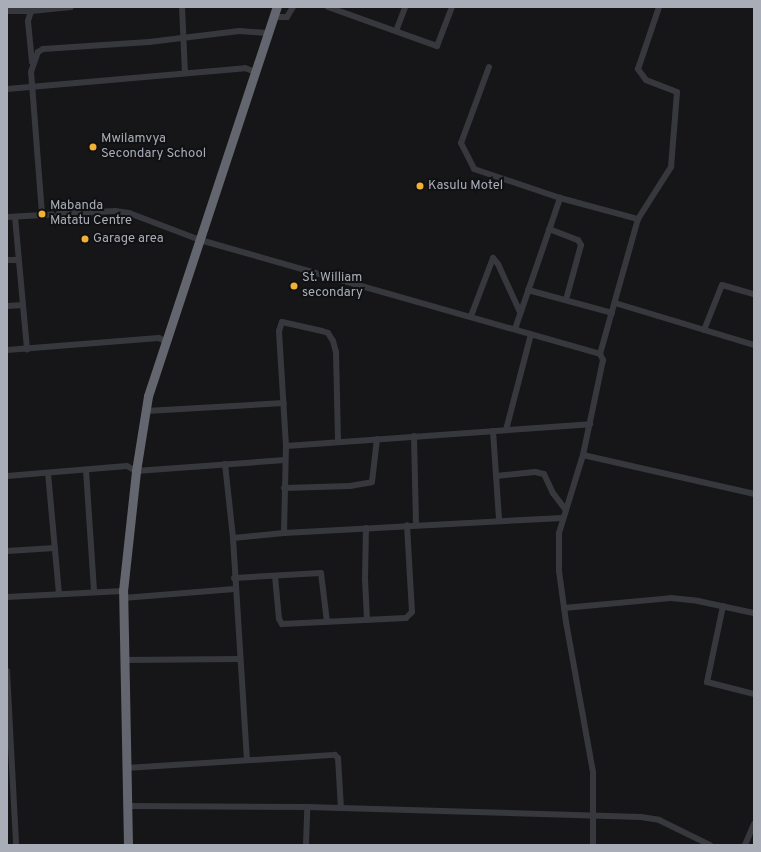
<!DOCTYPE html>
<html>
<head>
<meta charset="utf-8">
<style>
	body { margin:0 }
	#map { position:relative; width:761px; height:852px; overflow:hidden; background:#161618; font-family:Overpass,sans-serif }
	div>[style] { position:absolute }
	.minor>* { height:6px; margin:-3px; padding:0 3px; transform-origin:3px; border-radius:3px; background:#37383d }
	.highway>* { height:9px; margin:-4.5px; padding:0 4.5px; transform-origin:4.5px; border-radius:4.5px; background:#63666e }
	.dots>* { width:11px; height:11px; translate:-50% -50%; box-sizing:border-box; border:2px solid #111113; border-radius:50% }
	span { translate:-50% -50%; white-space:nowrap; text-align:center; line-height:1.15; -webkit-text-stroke:4px #111113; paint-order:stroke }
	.poi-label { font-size:13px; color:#a8adb8 }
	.left { translate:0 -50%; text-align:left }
	.frame { position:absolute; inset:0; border:8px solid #a8adb8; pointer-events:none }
</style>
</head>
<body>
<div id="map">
	<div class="minor">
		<div style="left:182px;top:7px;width:66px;rotate:87.4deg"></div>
		<div style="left:328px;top:7px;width:116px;rotate:19.7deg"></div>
		<div style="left:437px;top:46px;width:42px;rotate:-69deg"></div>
		<div style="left:7px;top:11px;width:24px"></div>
		<div style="left:273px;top:17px;width:14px"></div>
		<div style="left:287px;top:17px;width:12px;rotate:-59deg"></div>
		<div style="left:396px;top:31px;width:26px;rotate:-69deg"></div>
		<div style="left:32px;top:62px;width:41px;rotate:-95.6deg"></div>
		<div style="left:28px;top:21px;width:10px;rotate:-73deg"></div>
		<div style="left:31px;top:11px;width:40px;rotate:-5.7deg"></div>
		<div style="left:489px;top:67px;width:81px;rotate:110.2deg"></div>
		<div style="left:461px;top:143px;width:29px;rotate:63deg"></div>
		<div style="left:474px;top:169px;width:91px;rotate:18.6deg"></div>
		<div style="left:560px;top:198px;width:81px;rotate:15.1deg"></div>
		<div style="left:7px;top:89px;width:239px;rotate:-5deg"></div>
		<div style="left:245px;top:68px;width:9px;rotate:21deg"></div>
		<div style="left:42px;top:214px;width:142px;rotate:-94.4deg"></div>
		<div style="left:31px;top:72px;width:21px;rotate:-71deg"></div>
		<div style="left:38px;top:52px;width:6px;rotate:-31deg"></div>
		<div style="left:43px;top:49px;width:106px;rotate:-3.8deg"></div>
		<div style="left:149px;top:42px;width:91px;rotate:-7deg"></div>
		<div style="left:239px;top:31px;width:28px;rotate:4deg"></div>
		<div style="left:7px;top:217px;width:108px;rotate:-3.2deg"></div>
		<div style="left:115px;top:211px;width:14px;rotate:8deg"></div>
		<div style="left:129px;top:213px;width:76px;rotate:20.8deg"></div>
		<div style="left:200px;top:240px;width:416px;rotate:15.9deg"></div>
		<div style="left:600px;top:354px;width:7px;rotate:63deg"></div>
		<div style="left:603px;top:360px;width:97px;rotate:101.9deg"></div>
		<div style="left:583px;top:455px;width:82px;rotate:107.1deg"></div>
		<div style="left:559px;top:533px;width:38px;rotate:90deg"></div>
		<div style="left:559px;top:571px;width:51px;rotate:82.2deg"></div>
		<div style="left:566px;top:622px;width:152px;rotate:79.8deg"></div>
		<div style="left:593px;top:772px;width:73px;rotate:90deg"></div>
		<div style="left:15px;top:217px;width:133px;rotate:84.8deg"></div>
		<div style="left:549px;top:229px;width:31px;rotate:21deg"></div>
		<div style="left:578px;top:240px;width:6px;rotate:59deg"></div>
		<div style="left:581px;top:245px;width:57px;rotate:105.3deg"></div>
		<div style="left:7px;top:260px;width:11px"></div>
		<div style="left:528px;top:290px;width:87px;rotate:15.3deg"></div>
		<div style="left:615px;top:303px;width:145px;rotate:16.8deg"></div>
		<div style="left:7px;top:306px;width:16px;rotate:-4deg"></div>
		<div style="left:471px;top:316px;width:62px;rotate:-69.2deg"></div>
		<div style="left:493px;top:258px;width:8px;rotate:50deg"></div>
		<div style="left:498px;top:264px;width:53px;rotate:65.4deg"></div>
		<div style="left:515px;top:329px;width:139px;rotate:-71deg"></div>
		<div style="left:704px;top:330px;width:48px;rotate:-68.2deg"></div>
		<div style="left:722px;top:285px;width:33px;rotate:16deg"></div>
		<div style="left:7px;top:350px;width:152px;rotate:-4.5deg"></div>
		<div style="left:159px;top:338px;width:7px;rotate:27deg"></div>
		<div style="left:600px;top:354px;width:140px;rotate:-74.3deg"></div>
		<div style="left:638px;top:219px;width:62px;rotate:-57.6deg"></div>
		<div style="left:671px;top:167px;width:75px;rotate:-85.4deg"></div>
		<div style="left:677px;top:92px;width:33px;rotate:-159deg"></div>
		<div style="left:646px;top:80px;width:14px;rotate:-126deg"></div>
		<div style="left:638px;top:69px;width:65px;rotate:-71.3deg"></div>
		<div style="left:146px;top:411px;width:138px;rotate:-3.3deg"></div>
		<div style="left:506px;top:430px;width:99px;rotate:-75.4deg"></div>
		<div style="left:493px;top:431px;width:89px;rotate:86.1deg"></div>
		<div style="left:414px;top:436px;width:89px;rotate:88.7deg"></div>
		<div style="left:286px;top:446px;width:305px;rotate:-4.1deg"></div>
		<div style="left:583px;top:455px;width:175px;rotate:12.8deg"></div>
		<div style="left:225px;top:464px;width:74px;rotate:83.8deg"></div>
		<div style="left:233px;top:538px;width:221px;rotate:86.4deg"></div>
		<div style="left:86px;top:470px;width:120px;rotate:86.2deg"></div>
		<div style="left:48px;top:473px;width:121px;rotate:84.8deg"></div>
		<div style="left:7px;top:476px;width:120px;rotate:-4.8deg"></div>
		<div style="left:127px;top:466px;width:10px;rotate:29deg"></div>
		<div style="left:136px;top:471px;width:149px;rotate:-4.2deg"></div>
		<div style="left:496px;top:476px;width:39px;rotate:-6deg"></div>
		<div style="left:535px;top:472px;width:9px;rotate:13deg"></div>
		<div style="left:544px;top:474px;width:21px;rotate:65deg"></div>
		<div style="left:553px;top:493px;width:21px;rotate:53deg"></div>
		<div style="left:284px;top:488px;width:66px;rotate:-1.7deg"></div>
		<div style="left:350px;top:486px;width:22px;rotate:-10deg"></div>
		<div style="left:372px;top:482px;width:43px;rotate:-83.4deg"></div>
		<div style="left:366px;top:528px;width:51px;rotate:91.1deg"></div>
		<div style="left:365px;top:579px;width:41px;rotate:87.2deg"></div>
		<div style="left:284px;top:533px;width:87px;rotate:-88.7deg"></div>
		<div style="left:286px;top:446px;width:115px;rotate:-93.5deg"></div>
		<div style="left:279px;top:331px;width:9px;rotate:-72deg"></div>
		<div style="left:282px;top:322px;width:41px;rotate:12.7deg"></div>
		<div style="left:322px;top:331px;width:6px;rotate:18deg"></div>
		<div style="left:328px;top:333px;width:9px;rotate:58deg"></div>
		<div style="left:333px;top:341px;width:11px;rotate:75deg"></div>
		<div style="left:336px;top:352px;width:90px;rotate:88.7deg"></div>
		<div style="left:233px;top:538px;width:51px;rotate:-5.6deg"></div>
		<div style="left:284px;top:533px;width:279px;rotate:-3.1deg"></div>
		<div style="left:7px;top:551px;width:48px;rotate:-3.6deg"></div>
		<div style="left:275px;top:576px;width:43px;rotate:84.7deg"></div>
		<div style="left:279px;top:619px;width:6px;rotate:59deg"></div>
		<div style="left:282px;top:624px;width:124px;rotate:-2.8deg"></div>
		<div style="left:406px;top:618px;width:8px;rotate:-45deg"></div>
		<div style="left:412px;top:612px;width:87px;rotate:-93.3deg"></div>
		<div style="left:234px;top:578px;width:87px;rotate:-3.3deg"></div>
		<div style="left:321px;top:573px;width:49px;rotate:83deg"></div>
		<div style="left:7px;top:597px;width:116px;rotate:-3deg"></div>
		<div style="left:123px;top:598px;width:112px;rotate:-4.6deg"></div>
		<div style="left:723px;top:606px;width:78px;rotate:101.9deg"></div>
		<div style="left:707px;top:682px;width:49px;rotate:14.3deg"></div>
		<div style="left:564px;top:608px;width:107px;rotate:-5.3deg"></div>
		<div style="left:671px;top:598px;width:27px;rotate:6deg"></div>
		<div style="left:698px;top:601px;width:57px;rotate:12.1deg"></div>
		<div style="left:124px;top:660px;width:116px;rotate:-0.5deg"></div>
		<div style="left:7px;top:671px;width:174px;rotate:87deg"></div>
		<div style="left:126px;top:768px;width:209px;rotate:-3.6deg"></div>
		<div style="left:335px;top:755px;width:4px;rotate:45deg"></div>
		<div style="left:338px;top:758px;width:50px;rotate:86.6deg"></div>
		<div style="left:127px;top:806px;width:180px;rotate:0.3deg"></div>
		<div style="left:307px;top:807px;width:334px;rotate:1.7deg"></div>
		<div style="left:641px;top:817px;width:18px;rotate:9deg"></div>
		<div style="left:659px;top:820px;width:57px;rotate:26.1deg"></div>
		<div style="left:306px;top:845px;width:38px;rotate:-88deg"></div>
		<div style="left:745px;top:845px;width:23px;rotate:-67deg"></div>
	</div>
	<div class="highway">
		<div style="left:128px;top:845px;width:254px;rotate:-91.1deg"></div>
		<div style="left:123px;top:591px;width:121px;rotate:-83.8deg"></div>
		<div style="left:136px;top:471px;width:76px;rotate:-80.9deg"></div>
		<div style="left:148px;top:396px;width:410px;rotate:-71.7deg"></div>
	</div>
	<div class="dots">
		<div style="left:93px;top:147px;background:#f2b134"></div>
		<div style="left:420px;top:186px;background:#f2b134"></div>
		<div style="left:42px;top:214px;background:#f2b134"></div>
		<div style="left:85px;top:239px;background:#f2b134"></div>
		<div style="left:294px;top:286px;background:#f2b134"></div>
	</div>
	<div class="poi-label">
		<span class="left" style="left:101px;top:147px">Mwilamvya<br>Secondary School</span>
		<span class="left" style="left:428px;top:186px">Kasulu Motel</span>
		<span class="left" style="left:50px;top:214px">Mabanda<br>Matatu Centre</span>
		<span class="left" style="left:93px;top:239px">Garage area</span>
		<span class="left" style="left:302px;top:286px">St. William<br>secondary</span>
	</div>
	<div class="frame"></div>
</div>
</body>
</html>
